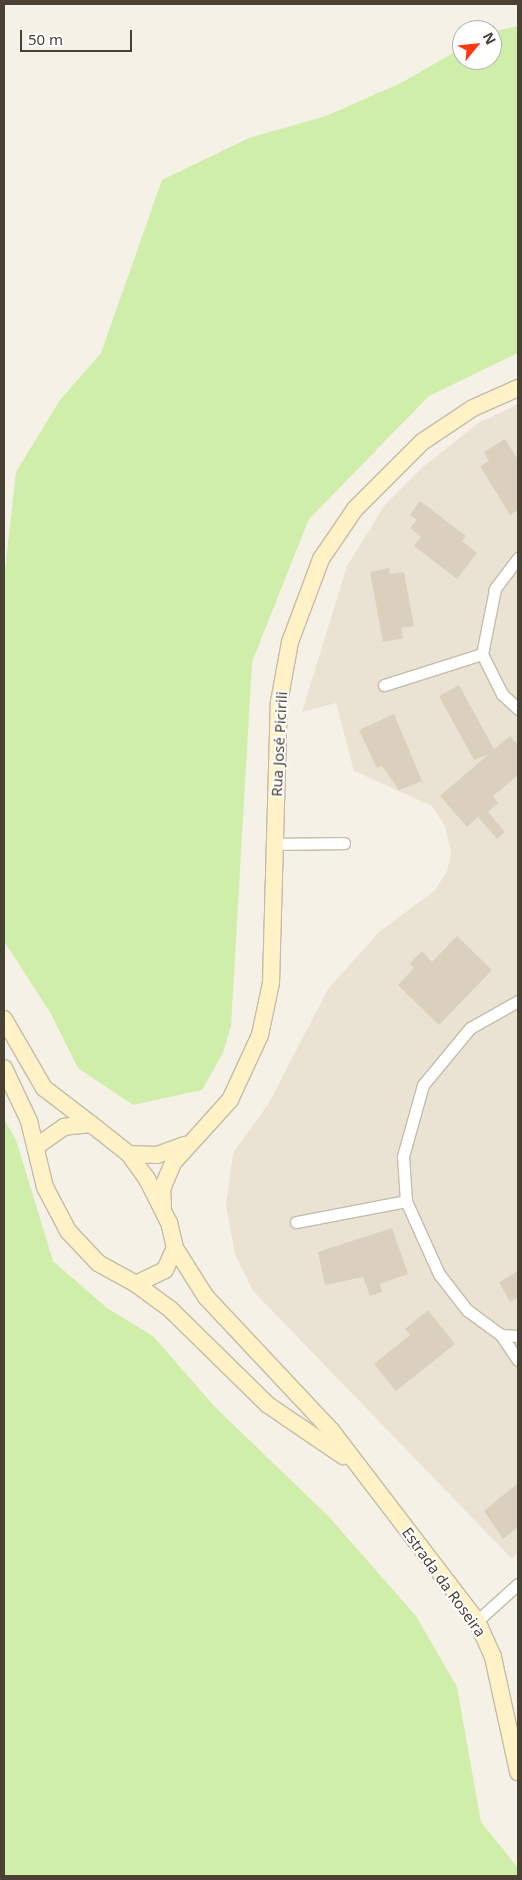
<!DOCTYPE html>
<html>
<head>
<meta charset="utf-8">
<style>
	body { margin:0 }
	#map { position:relative; width:522px; height:1880px; overflow:hidden; background:#f5f1e6; font-family:"Noto Sans",sans-serif }
	div>[style] { position:absolute }
	.residential>* { inset:0; background:#eae3d4 }
	.green>* { inset:0; background:#cfeeaa }
	.building>* { inset:0; background:#dbd0bd }
	.roads { filter:drop-shadow(1px 0 #c5bcaa) drop-shadow(-1px 0 #c5bcaa) drop-shadow(0 1px #c5bcaa) drop-shadow(0 -1px #c5bcaa) }
	.street>* { height:11px; margin:-5.5px; padding:0 5.5px; transform-origin:5.5px; border-radius:5.5px; background:#fff }
	.secondary>* { height:16px; margin:-8px; padding:0 8px; transform-origin:8px; border-radius:8px; background:#fff2c6 }
	span { translate:-50% -50%; white-space:nowrap; text-align:center; line-height:1.15; -webkit-text-stroke:4px #fff; paint-order:stroke }
	.street-label { font-size:15px; color:#494134 }
	.frame { position:absolute; inset:0; border:5px solid #494134; pointer-events:none }
	.north { position:absolute; left:452px; top:20px; width:50px; height:50px; box-sizing:border-box; background:#fff; border:1px solid #b6b3ae; border-radius:50%; rotate:62deg; font-size:14px; font-weight:700; line-height:20px; text-align:center; color:#494134 }
	.north::after { content:''; display:block; margin:auto; width:18px; height:22px; background:#ff3813; clip-path:polygon(50% 0,100% 100%,50% 72%,0 100%) }
	.scale { position:absolute; left:20px; top:30px; width:112px; height:22px; box-sizing:border-box; border:2px solid #494134; border-top:0; padding-left:6px; font-size:15px; line-height:18px; white-space:nowrap; color:#494134; -webkit-text-stroke:4px #fff; paint-order:stroke }
</style>
</head>
<body>
<div id="map">
	<div class="residential">
		<div style="clip-path:polygon(518px 404px,518px 1553px,512px 1559px,253px 1291px,235px 1254px,226px 1206px,233px 1153px,269px 1103px,328px 989px,379px 932px,434px 891px,447px 872px,451px 852px,445px 826px,432px 806px,354px 771px,336px 703px,302px 712px,347px 566px,384px 506px,423px 467px,478px 423px)"></div>
	</div>
	<div class="green">
		<div style="clip-path:polygon(518px 26px,518px 353px,429px 396px,309px 519px,252px 662px,231px 1026px,223px 1053px,202px 1090px,133px 1105px,78px 1068px,51px 1014px,4px 941px,4px 579px,16px 472px,60px 400px,101px 353px,162px 180px,249px 138px,326px 116px,401px 83px,462px 48px,462px 60px,492px 60px,492px 32px)"></div>
		<div style="clip-path:polygon(4px 1119px,16px 1140px,53px 1261px,107px 1308px,153px 1336px,214px 1406px,329px 1517px,416px 1616px,457px 1687px,481px 1822px,518px 1868px,518px 1876px,4px 1876px)"></div>
	</div>
	<div class="building">
		<div style="clip-path:polygon(505px 439px,518px 460px,518px 510px,510px 515px,480px 466px,489px 461px,484px 452px)"></div>
		<div style="clip-path:polygon(420px 501px,466px 536px,462px 541px,477px 553px,457px 579px,414px 546px,421px 537px,410px 528px,417px 520px,410px 515px)"></div>
		<div style="clip-path:polygon(389px 568px,390px 574px,404px 572px,414px 626px,401px 628px,403px 638px,383px 642px,370px 572px)"></div>
		<div style="clip-path:polygon(459px 685px,494px 749px,510px 736px,518px 745px,518px 775px,493px 796px,498px 803px,488px 812px,505px 832px,497px 839px,478px 817px,467px 827px,440px 796px,489px 754px,474px 760px,439px 696px)"></div>
		<div style="clip-path:polygon(394px 714px,422px 781px,399px 790px,382px 766px,377px 768px,359px 730px)"></div>
		<div style="clip-path:polygon(457px 936px,492px 970px,439px 1025px,398px 985px,414px 968px,410px 963px,422px 951px,432px 962px)"></div>
		<div style="clip-path:polygon(392px 1228px,408px 1274px,380px 1284px,382px 1292px,370px 1296px,363px 1277px,325px 1285px,318px 1252px)"></div>
		<div style="clip-path:polygon(518px 1271px,518px 1297px,510px 1302px,499px 1282px)"></div>
		<div style="clip-path:polygon(428px 1310px,455px 1344px,396px 1391px,374px 1364px,410px 1335px,405px 1329px)"></div>
		<div style="clip-path:polygon(518px 1483px,518px 1527px,503px 1539px,484px 1511px)"></div>
	</div>
	<div class="roads">
		<div class="street">
			<div style="left:518px;top:558px;width:39px;rotate:127deg"></div>
			<div style="left:495px;top:589px;width:66px;rotate:101.3deg"></div>
			<div style="left:482px;top:654px;width:45px;rotate:63.4deg"></div>
			<div style="left:502px;top:694px;width:22px;rotate:43deg"></div>
			<div style="left:384px;top:685px;width:103px;rotate:-17.6deg"></div>
			<div style="left:275px;top:844px;width:69px;rotate:-0.8deg"></div>
			<div style="left:518px;top:1001px;width:55px;rotate:150.6deg"></div>
			<div style="left:470px;top:1028px;width:74px;rotate:129.5deg"></div>
			<div style="left:423px;top:1085px;width:74px;rotate:105.7deg"></div>
			<div style="left:403px;top:1156px;width:45px;rotate:86.2deg"></div>
			<div style="left:406px;top:1201px;width:80px;rotate:65.7deg"></div>
			<div style="left:439px;top:1274px;width:46px;rotate:52.1deg"></div>
			<div style="left:467px;top:1310px;width:42px;rotate:36.3deg"></div>
			<div style="left:501px;top:1335px;width:30px;rotate:56deg"></div>
			<div style="left:296px;top:1222px;width:112px;rotate:-10.8deg"></div>
			<div style="left:501px;top:1335px;width:17px;rotate:3deg"></div>
			<div style="left:477px;top:1621px;width:55px;rotate:-42.1deg"></div>
		</div>
		<div class="secondary">
			<div style="left:4px;top:1019px;width:80px;rotate:59.9deg"></div>
			<div style="left:44px;top:1088px;width:59px;rotate:37.5deg"></div>
			<div style="left:4px;top:1068px;width:59px;rotate:64.7deg"></div>
			<div style="left:29px;top:1121px;width:68px;rotate:76.4deg"></div>
			<div style="left:45px;top:1187px;width:50px;rotate:62.4deg"></div>
			<div style="left:68px;top:1231px;width:44px;rotate:46.8deg"></div>
			<div style="left:98px;top:1263px;width:43px;rotate:28.9deg"></div>
			<div style="left:136px;top:1284px;width:32px;rotate:-26deg"></div>
			<div style="left:165px;top:1270px;width:24px;rotate:-66deg"></div>
			<div style="left:175px;top:1248px;width:26px;rotate:-103deg"></div>
			<div style="left:169px;top:1223px;width:49px;rotate:-116.6deg"></div>
			<div style="left:147px;top:1179px;width:31px;rotate:-126deg"></div>
			<div style="left:129px;top:1154px;width:48px;rotate:-141.7deg"></div>
			<div style="left:91px;top:1124px;width:27px;rotate:174deg"></div>
			<div style="left:64px;top:1127px;width:33px;rotate:145deg"></div>
			<div style="left:129px;top:1154px;width:28px;rotate:2deg"></div>
			<div style="left:157px;top:1155px;width:30px;rotate:-20deg"></div>
			<div style="left:163px;top:1206px;width:17px;rotate:-93deg"></div>
			<div style="left:162px;top:1189px;width:28px;rotate:-67deg"></div>
			<div style="left:173px;top:1163px;width:85px;rotate:-47.9deg"></div>
			<div style="left:230px;top:1100px;width:72px;rotate:-65.2deg"></div>
			<div style="left:260px;top:1035px;width:53px;rotate:-78.1deg"></div>
			<div style="left:271px;top:983px;width:281px;rotate:-88.4deg"></div>
			<div style="left:279px;top:702px;width:61px;rotate:-79.6deg"></div>
			<div style="left:290px;top:642px;width:89px;rotate:-69.5deg"></div>
			<div style="left:321px;top:559px;width:60px;rotate:-55.8deg"></div>
			<div style="left:355px;top:509px;width:95px;rotate:-45deg"></div>
			<div style="left:422px;top:442px;width:61px;rotate:-33.7deg"></div>
			<div style="left:473px;top:408px;width:49px;rotate:-24deg"></div>
			<div style="left:175px;top:1248px;width:58px;rotate:57.7deg"></div>
			<div style="left:206px;top:1297px;width:183px;rotate:46.8deg"></div>
			<div style="left:331px;top:1430px;width:240px;rotate:52.6deg"></div>
			<div style="left:477px;top:1621px;width:39px;rotate:66deg"></div>
			<div style="left:493px;top:1657px;width:118px;rotate:77.7deg"></div>
			<div style="left:136px;top:1284px;width:42px;rotate:36.3deg"></div>
			<div style="left:170px;top:1309px;width:137px;rotate:44.4deg"></div>
			<div style="left:268px;top:1405px;width:91px;rotate:34.2deg"></div>
		</div>
	</div>
	<div class="street-label">
		<span style="left:279px;top:744px;rotate:-87deg">Rua José Picirili</span>
		<span style="left:444px;top:1582px;rotate:54deg">Estrada da Roseira</span>
	</div>
	<div class="frame"></div>
	<div class="north">N</div>
	<div class="scale">50 m</div>
</div>
</body>
</html>
